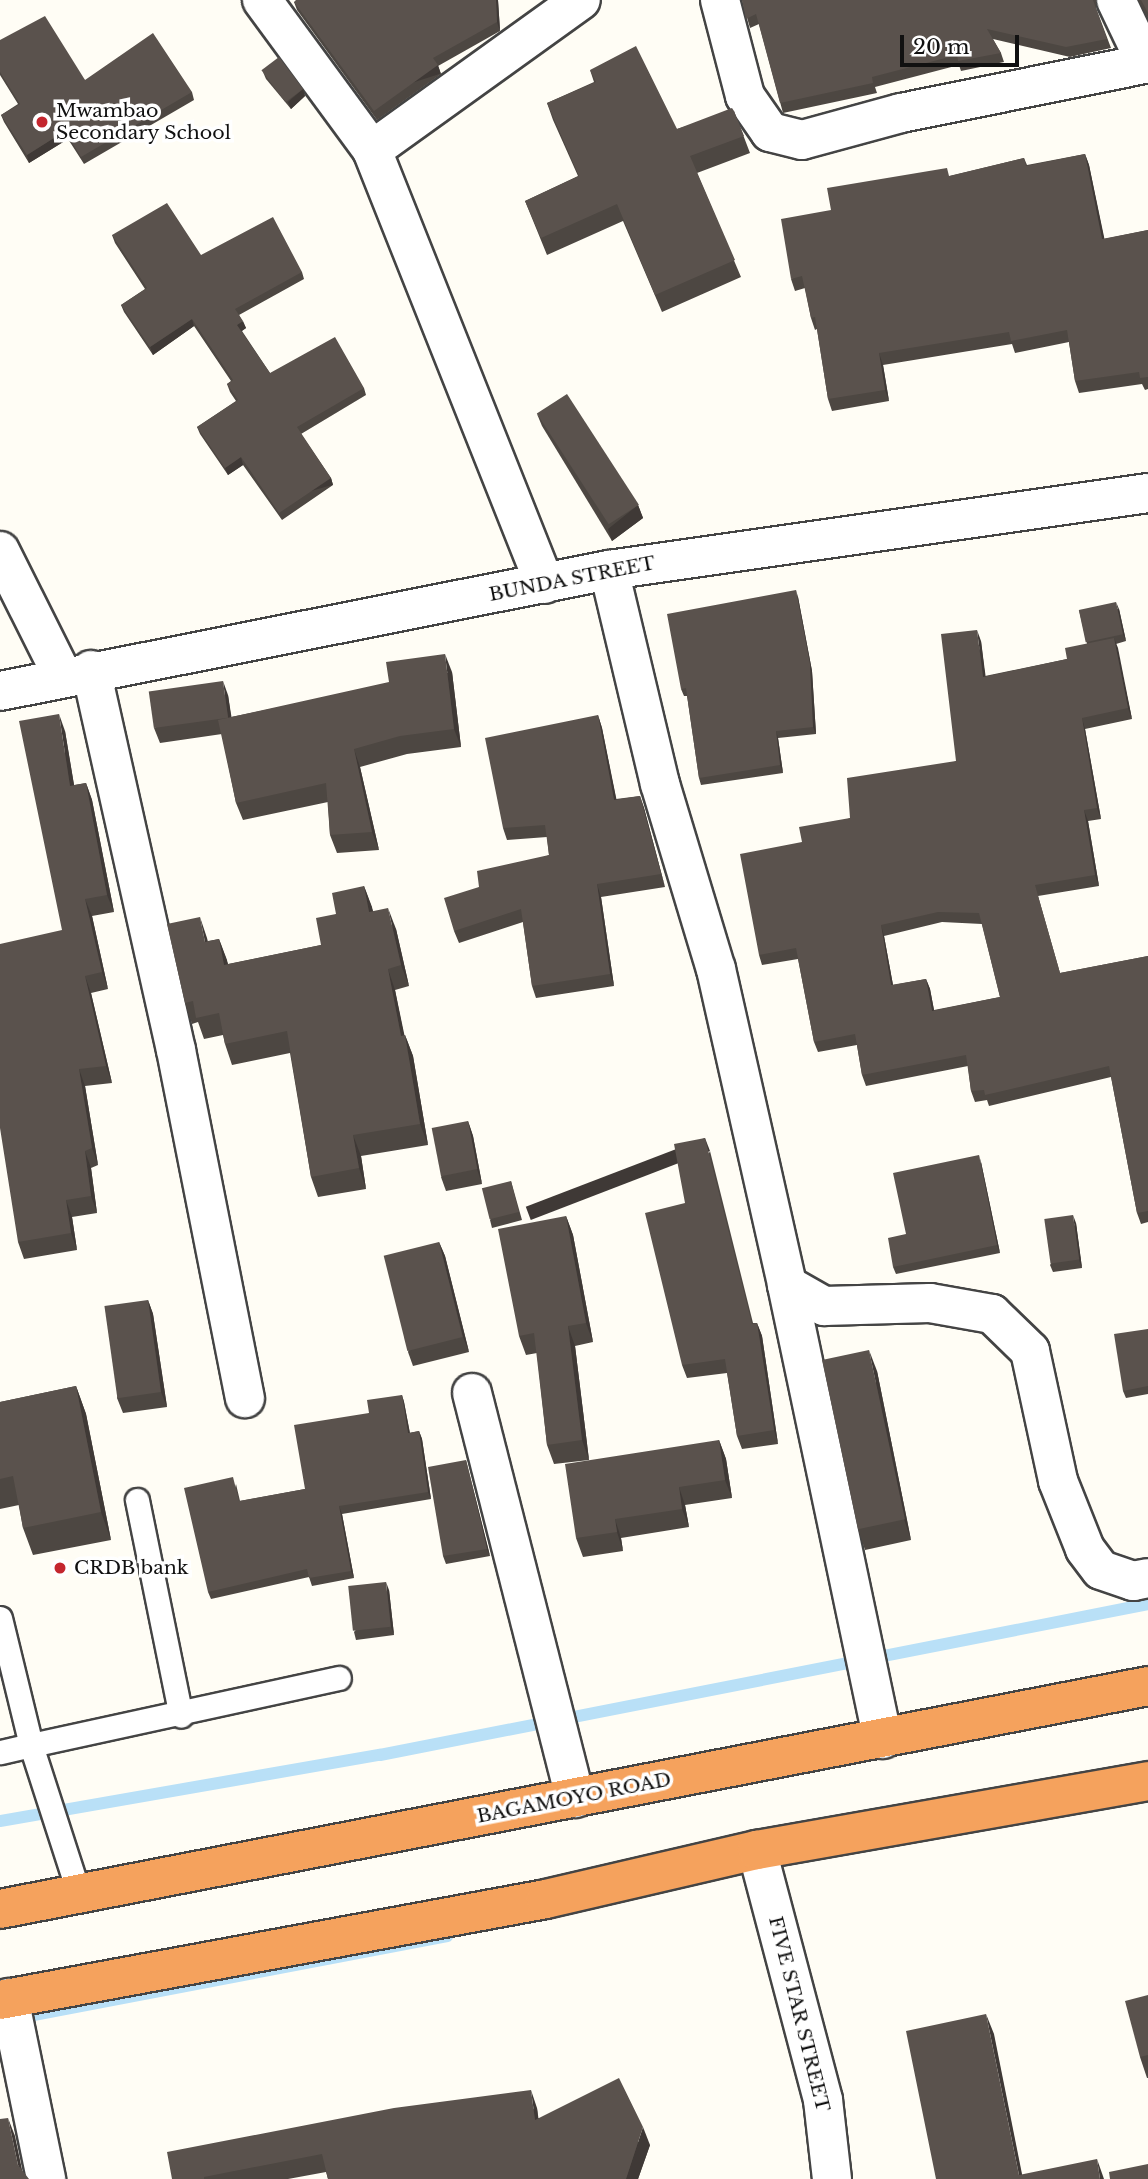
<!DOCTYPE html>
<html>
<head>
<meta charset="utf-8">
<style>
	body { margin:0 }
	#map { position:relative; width:1148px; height:2179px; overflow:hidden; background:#fffdf5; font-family:"Libre Baskerville",serif }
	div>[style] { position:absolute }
	.stream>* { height:12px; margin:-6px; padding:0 6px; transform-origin:6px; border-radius:6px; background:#b9e0f7 }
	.roads { filter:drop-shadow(2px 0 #444) drop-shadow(-2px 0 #444) drop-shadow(0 2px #444) drop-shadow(0 -2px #444) }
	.lane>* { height:23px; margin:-11.5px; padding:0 11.5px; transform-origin:11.5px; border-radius:11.5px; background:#fff }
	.street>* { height:38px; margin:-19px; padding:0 19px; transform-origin:19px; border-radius:19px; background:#fff }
	.highway>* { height:38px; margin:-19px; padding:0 19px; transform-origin:19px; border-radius:19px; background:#f5a25d }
	.wall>* { inset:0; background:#4d4742 }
	.shaded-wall>* { inset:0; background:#3f3936; transform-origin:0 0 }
	.building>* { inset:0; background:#5a524d; transform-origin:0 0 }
	.dots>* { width:19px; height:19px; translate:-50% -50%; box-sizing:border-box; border:4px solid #fff; border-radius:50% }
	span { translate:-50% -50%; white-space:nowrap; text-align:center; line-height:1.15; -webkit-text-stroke:7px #fff; paint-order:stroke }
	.poi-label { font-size:19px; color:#111 }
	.left { translate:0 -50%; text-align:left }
	.street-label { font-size:19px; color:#111 }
	.scale { position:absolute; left:900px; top:35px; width:119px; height:32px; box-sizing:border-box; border:4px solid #111; border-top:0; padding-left:9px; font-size:21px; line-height:24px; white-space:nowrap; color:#111; -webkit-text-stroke:5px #fff; paint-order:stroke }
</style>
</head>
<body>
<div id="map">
	<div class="stream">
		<div style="left:0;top:1821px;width:386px;rotate:-9.9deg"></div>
		<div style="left:380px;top:1755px;width:783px;rotate:-11.12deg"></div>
		<div style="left:18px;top:2018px;width:437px;rotate:-10.8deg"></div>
	</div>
	<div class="roads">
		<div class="lane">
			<div style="left:137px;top:1500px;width:220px;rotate:78.5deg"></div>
			<div style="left:0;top:1618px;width:131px;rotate:76.3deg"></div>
			<div style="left:31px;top:1745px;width:32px;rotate:167deg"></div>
			<div style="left:79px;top:1894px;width:157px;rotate:-107.9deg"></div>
			<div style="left:31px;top:1745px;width:315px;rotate:-12.3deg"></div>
		</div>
		<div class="street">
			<div style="left:262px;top:0;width:186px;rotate:53.7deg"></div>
			<div style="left:372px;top:150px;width:467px;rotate:68.3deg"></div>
			<div style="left:720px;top:0;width:99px;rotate:75.4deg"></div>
			<div style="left:745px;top:96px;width:44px;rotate:55.2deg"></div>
			<div style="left:770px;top:132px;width:33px;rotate:14deg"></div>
			<div style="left:802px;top:140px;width:103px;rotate:-15.3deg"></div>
			<div style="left:901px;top:113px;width:252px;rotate:-11.4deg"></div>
			<div style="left:1116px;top:0;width:70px;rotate:64.5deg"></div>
			<div style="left:372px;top:150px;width:257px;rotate:-35.7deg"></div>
			<div style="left:0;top:551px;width:139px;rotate:63.4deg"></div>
			<div style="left:609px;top:570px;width:220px;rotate:76.6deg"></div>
			<div style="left:660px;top:784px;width:193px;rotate:73.2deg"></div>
			<div style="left:716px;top:969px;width:324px;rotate:77.3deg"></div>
			<div style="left:787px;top:1285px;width:43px;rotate:29.6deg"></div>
			<div style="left:824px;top:1306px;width:106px;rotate:-1.6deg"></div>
			<div style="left:930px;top:1303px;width:63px;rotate:10.1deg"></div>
			<div style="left:992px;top:1314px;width:53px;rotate:44.2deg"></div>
			<div style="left:1030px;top:1351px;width:133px;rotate:77.8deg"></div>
			<div style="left:1058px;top:1481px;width:73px;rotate:68.3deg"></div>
			<div style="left:1085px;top:1549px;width:26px;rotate:53deg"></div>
			<div style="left:1101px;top:1570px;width:34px;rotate:19deg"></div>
			<div style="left:1133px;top:1581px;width:15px;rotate:-11deg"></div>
			<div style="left:91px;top:670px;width:389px;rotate:77.4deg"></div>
			<div style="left:176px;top:1050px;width:355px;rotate:78.8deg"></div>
			<div style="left:0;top:691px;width:621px;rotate:-11.24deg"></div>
			<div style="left:609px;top:570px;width:544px;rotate:-8.13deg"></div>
			<div style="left:787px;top:1285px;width:464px;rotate:78.1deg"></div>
			<div style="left:472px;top:1393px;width:418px;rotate:75.7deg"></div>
			<div style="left:757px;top:1850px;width:259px;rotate:75.2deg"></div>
			<div style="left:823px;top:2100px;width:80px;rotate:83.5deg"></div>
			<div style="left:9px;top:1998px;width:185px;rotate:78.4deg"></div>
		</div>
		<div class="highway">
			<div style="left:0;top:1909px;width:1169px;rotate:-10.99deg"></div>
			<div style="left:0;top:2000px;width:555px;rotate:-10.48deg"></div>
			<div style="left:546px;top:1899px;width:217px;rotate:-13.1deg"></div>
			<div style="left:757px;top:1850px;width:397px;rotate:-10deg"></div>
		</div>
	</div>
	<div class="wall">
		<div style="clip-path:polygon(498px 0,500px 31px,438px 66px,441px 74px,377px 120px,297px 10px,294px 2px)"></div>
		<div style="clip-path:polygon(742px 0,1096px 0,1096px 8px,1111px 48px,1070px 57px,993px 39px,1001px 53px,1004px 62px,961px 71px,959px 65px,875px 87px,877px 93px,783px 113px,759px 24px,750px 28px)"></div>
		<div style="clip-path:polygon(1138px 0,1148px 0,1148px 18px)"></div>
		<div style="clip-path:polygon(0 40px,85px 80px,192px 92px,194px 100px,84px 164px,68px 139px,29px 163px,4px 122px,1px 115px,18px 104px,0 75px)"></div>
		<div style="clip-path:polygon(590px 70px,677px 129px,734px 111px,750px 153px,697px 173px,741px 277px,662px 312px,623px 221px,547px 255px,525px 201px,578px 176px,553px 120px,547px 103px,594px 82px)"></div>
		<div style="clip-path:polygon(263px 72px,303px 89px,305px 96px,291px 109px,266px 79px)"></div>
		<div style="clip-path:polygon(1085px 154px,1089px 165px,1104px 239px,1148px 230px,1148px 389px,1145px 390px,1142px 384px,1079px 393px,1075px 381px,1069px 342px,1015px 353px,1012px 344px,883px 365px,889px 401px,832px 411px,828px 399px,817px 329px,815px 330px,811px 318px,805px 288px,795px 291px,791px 279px,950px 176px,1024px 158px,1027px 165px)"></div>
		<div style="clip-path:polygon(112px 235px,201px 255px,302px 272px,304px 279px,239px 315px,246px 328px,242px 331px,270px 373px,364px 388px,366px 395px,301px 434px,331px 478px,333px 485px,282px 520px,243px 465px,228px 475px,200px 434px,197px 427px,236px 401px,230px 392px,227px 384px,231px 381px,194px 326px,153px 355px,124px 312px,121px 305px,145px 289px,115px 243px)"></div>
		<div style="clip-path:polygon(537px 414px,638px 505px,643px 518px,612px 541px,542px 426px)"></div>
		<div style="clip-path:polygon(798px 597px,812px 671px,816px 734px,778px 738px,783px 773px,701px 785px,699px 778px,687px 696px,684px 696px,681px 689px)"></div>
		<div style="clip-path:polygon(evenodd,1119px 609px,1126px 641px,1116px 644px,1132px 719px,1085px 729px,1101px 819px,1088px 821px,1099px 886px,1038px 896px,1060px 973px,1148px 956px,1148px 1222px,1141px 1224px,1137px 1213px,1111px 1077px,989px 1106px,987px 1100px,975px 1102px,971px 1091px,968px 1066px,866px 1086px,862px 1075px,857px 1045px,818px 1052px,814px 1042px,798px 959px,762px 965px,759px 955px,802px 842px,850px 818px,956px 761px,981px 641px,985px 676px,1067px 659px,1087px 644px,1079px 610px,1119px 609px,942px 922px,982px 924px,1000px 997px,934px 1010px,930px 989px,926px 979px,893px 985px,884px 936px,942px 922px)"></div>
		<div style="clip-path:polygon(452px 672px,461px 747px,407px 754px,360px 767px,379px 850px,337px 853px,330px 835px,328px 802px,243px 820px,236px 803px,222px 734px,160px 743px,154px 728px,228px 695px,231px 717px)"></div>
		<div style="clip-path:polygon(598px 715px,602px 728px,616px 799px,640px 796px,644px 808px,665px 887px,601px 897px,614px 986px,536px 998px,532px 986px,523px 922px,459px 943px,454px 931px,479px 887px,549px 855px,547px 837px,507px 840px,503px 828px)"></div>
		<div style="clip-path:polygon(65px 731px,74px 785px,86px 783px,92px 800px,114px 912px,92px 916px,108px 989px,91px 993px,112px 1083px,85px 1086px,98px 1165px,91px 1168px,97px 1213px,72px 1217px,77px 1250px,24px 1259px,18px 1242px,62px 930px)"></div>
		<div style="clip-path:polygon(364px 886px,373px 911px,396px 929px,409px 986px,395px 990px,404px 1036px,405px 1035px,413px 1056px,428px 1145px,361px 1156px,366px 1189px,318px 1197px,311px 1177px,290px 1053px,232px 1065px,225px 1044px,223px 1035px,204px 1039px,198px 1022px,192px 1024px,185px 1003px,208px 941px,219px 939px,228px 964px,321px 945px,336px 914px)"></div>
		<div style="clip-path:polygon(468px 1121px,473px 1136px,482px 1184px,446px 1191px,441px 1177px)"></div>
		<div style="clip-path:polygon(710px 1151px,753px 1323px,757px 1323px,762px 1336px,778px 1444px,742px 1449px,737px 1436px,727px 1373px,687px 1378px,682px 1365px,685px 1203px)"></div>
		<div style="clip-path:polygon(981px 1162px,1000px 1253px,896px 1274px,893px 1267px)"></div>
		<div style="clip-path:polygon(511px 1181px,522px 1220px,492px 1228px,490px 1220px)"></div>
		<div style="clip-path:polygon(566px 1216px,573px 1235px,593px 1342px,575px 1346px,589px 1460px,554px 1464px,547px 1445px,537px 1353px,526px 1355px,519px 1336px)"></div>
		<div style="clip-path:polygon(1076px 1223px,1082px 1268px,1053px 1272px,1050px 1265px)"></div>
		<div style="clip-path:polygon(439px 1242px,445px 1256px,469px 1352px,413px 1366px,408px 1352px)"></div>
		<div style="clip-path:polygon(148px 1300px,153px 1314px,167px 1407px,123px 1413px,117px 1398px)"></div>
		<div style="clip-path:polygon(1148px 1329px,1148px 1394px,1126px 1398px,1123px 1391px)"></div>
		<div style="clip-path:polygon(877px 1371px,911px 1540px,865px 1550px,858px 1529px)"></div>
		<div style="clip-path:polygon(76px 1386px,86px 1414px,111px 1540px,33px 1555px,23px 1528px,19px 1505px,0 1509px,0 1402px)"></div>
		<div style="clip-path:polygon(402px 1395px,404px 1402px,410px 1433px,419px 1431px,422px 1439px,431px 1499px,342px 1514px,354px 1578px,312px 1586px,309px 1577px,211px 1599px,208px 1592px,236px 1484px,240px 1501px,305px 1489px,369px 1413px)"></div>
		<div style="clip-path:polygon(719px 1440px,726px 1459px,732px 1498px,685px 1505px,689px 1527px,621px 1538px,623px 1551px,583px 1557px,576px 1538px)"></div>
		<div style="clip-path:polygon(466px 1460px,490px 1556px,446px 1564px,443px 1556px)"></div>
		<div style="clip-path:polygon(389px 1590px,394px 1635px,356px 1640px,354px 1632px)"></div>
		<div style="clip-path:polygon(1148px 1995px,1148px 2078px,1147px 2078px,1140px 2057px)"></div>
		<div style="clip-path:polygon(537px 2108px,538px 2118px,650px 2145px,638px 2179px,328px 2179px,326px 2172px,288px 2179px,172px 2179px)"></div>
	</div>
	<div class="shaded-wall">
		<div style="clip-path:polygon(496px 0,498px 0,500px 31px,497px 22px)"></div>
		<div style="left:438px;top:65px;width:9px;height:79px;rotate:72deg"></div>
		<div style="clip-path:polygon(303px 89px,305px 96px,291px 109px,288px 102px)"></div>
		<div style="clip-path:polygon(65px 131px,68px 139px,29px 163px,27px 155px)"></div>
		<div style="clip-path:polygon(1085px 154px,1089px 165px,1107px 251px,1102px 239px)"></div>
		<div style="clip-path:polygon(192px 319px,194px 326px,153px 355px,150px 347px)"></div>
		<div style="clip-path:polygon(243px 321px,246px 328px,240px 332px,237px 325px)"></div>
		<div style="clip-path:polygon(879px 353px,883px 365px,889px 401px,885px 390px)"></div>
		<div style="clip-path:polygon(241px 457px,243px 465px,228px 475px,225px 468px)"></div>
		<div style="left:331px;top:478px;width:7px;height:63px;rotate:74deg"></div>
		<div style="clip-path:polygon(638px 505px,643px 518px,612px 541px,608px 529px)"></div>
		<div style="clip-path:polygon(796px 590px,798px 597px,812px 671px,816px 734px,813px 727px)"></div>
		<div style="clip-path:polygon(1116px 602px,1119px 609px,1126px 641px,1123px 634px)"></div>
		<div style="clip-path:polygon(977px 630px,981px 641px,987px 687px,983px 677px)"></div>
		<div style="clip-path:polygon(1114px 638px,1118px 648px,1132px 719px,1128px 708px)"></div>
		<div style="clip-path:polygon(445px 654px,452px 672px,461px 747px,454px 729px)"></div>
		<div style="clip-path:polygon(223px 681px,228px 695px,234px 733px,228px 718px)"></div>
		<div style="clip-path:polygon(59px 714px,65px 731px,77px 803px,70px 786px)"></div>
		<div style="clip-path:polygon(598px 715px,602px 728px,619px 812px,614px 800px)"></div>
		<div style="clip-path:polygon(1082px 718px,1085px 729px,1101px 819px,1097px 808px)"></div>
		<div style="clip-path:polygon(776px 731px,778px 738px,783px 773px,780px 765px)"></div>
		<div style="clip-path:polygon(354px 749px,360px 767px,379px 850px,372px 832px)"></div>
		<div style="clip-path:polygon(86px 783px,92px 800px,114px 912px,107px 895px)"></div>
		<div style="clip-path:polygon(640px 796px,644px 808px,665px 887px,661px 874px)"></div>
		<div style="clip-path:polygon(1084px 810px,1088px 821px,1099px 886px,1095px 875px)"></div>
		<div style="clip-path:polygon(597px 884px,601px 897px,614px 986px,610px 974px)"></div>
		<div style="clip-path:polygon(364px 886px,372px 907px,377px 933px,369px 912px)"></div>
		<div style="clip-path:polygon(85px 899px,92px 916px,108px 989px,102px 972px)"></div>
		<div style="clip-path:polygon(388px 908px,396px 929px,409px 986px,401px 965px)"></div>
		<div style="clip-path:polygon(200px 917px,207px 938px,213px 962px,205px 942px)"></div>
		<div style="clip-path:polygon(881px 925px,884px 936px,895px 996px,891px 985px)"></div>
		<div style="clip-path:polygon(219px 939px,227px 960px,232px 985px,224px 965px)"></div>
		<div style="clip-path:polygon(388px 969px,395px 990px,409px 1057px,401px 1036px)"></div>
		<div style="clip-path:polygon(85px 976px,91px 993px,112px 1083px,106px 1066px)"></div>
		<div style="clip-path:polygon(926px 979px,930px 989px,936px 1021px,932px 1011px)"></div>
		<div style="clip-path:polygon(405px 1035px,413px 1056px,428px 1145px,420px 1124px)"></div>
		<div style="clip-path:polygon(79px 1069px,85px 1086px,98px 1165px,92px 1148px)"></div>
		<div style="clip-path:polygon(468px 1121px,473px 1136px,482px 1184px,477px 1169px)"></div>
		<div style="clip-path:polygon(353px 1135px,361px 1156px,366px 1189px,359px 1168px)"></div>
		<div style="left:705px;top:1138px;width:14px;height:192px;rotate:69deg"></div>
		<div style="clip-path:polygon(85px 1151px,91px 1168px,97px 1213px,91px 1196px)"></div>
		<div style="clip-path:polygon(979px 1155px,981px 1162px,1000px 1253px,997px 1245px)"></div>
		<div style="clip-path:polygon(66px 1200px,72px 1217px,77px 1250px,71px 1233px)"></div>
		<div style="clip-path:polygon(1073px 1215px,1076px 1223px,1082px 1268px,1079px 1260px)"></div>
		<div style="clip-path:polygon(566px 1216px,573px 1235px,593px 1342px,586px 1323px)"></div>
		<div style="clip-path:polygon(439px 1242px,445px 1256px,469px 1352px,463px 1337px)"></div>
		<div style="clip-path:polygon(148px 1300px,153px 1314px,167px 1407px,161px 1392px)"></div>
		<div style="clip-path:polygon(757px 1323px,762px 1336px,778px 1444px,774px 1430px)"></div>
		<div style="clip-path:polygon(568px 1326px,575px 1346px,589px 1460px,582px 1440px)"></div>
		<div style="clip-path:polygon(869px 1350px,877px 1371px,911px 1540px,904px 1519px)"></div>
		<div style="clip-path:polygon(76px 1386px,86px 1414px,111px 1540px,101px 1512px)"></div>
		<div style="clip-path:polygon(402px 1395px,404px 1402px,411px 1440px,408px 1433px)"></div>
		<div style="clip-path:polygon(419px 1431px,422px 1439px,431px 1499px,428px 1492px)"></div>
		<div style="clip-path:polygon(719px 1440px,726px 1459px,732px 1498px,725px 1480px)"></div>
		<div style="clip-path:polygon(466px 1460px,490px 1556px,487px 1549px)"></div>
		<div style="clip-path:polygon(679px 1487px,685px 1505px,689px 1527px,682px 1509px)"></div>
		<div style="clip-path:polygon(339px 1506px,342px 1514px,354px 1578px,351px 1571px)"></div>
		<div style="clip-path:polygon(615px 1519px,621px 1538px,623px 1551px,617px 1532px)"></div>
		<div style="clip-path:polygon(386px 1582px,389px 1590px,394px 1635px,391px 1627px)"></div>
		<div style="clip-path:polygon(986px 2014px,994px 2034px,1023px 2179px,1019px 2175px)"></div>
		<div style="clip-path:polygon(531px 2090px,537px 2108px,541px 2137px,535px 2120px)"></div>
		<div style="clip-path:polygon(8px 2118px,15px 2136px,24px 2179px,18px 2165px)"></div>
		<div style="clip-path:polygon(643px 2127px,650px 2145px,638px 2179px,626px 2179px)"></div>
		<div style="clip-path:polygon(1097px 2159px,1104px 2179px,1100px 2179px)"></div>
	</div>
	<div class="building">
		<div style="clip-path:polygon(296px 0,496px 0,497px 22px,433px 58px,438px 65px,374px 111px,294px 2px)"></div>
		<div style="clip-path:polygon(742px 0,1093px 0,1107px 39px,1066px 47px,987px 29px,1001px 53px,958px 61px,957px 55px,872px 77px,873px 83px,780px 103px,756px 14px,746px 19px)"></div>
		<div style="clip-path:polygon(1141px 0,1148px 0,1148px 13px)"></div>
		<div style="clip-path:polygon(45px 16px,85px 80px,153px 33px,192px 92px,81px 157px,65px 131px,27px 155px,1px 115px,20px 104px,0 72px,0 40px)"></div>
		<div style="clip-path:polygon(636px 46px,677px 129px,732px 108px,734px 111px,744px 136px,690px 156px,735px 260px,655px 295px,617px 204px,541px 238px,525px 201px,579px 176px,547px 103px,596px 82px,590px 70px)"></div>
		<div style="left:279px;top:57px;width:40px;height:22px;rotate:53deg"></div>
		<div style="clip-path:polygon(1085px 154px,1102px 239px,1148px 230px,1148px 377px,1140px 378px,1139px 372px,1075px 381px,1067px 330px,1011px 341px,1009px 332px,879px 353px,885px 390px,828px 399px,815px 317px,811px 318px,802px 276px,791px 279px,781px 219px,831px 210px,827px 188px,947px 168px,949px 176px,1024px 158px,1026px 166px)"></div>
		<div style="clip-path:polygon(167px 203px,201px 255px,273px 217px,302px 272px,235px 309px,243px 321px,237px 325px,270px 373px,335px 337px,364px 388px,297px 427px,331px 478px,279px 513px,241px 457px,225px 468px,197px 427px,238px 400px,227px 384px,233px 380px,192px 319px,150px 347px,121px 305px,147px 288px,112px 235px)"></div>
		<div style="left:567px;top:394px;width:132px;height:36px;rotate:57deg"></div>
		<div style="clip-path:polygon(796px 590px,810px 664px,813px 727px,776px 731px,780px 765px,699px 778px,686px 688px,681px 689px,667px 614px)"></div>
		<div style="left:1116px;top:602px;width:33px;height:38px;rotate:78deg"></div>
		<div style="clip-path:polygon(evenodd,977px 630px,983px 677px,1067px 659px,1065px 648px,1114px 638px,1128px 708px,1082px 718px,1097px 808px,1084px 810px,1095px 875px,1035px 885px,1060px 973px,1148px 956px,1148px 1211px,1137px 1213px,1109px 1066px,985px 1095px,984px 1090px,971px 1091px,966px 1055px,862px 1075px,855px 1034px,814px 1042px,796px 948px,759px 955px,740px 854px,802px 842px,799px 827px,850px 818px,847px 778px,956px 761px,941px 634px,977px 630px,938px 912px,979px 913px,1000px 997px,932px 1011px,926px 979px,891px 985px,881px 925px,938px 912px)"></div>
		<div style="clip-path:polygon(445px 654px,454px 729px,400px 736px,354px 749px,372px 832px,330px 835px,326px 783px,236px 803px,218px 720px,389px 682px,386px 662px)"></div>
		<div style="left:223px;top:681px;width:37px;height:75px;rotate:82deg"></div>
		<div style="clip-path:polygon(59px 714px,70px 786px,86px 783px,107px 895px,85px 899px,102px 972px,85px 976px,106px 1066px,79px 1069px,92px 1148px,85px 1151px,91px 1196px,66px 1200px,71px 1233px,18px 1242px,0 1128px,0 944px,62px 930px,19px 721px)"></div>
		<div style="clip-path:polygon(598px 715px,614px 800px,640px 796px,661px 874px,597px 884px,610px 974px,532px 986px,521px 909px,454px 931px,444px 898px,479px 887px,477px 871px,549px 855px,545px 825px,503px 828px,485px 738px)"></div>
		<div style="clip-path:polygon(364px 886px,369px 912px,388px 908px,401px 965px,388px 969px,401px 1036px,405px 1035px,420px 1124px,353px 1135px,359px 1168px,311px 1177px,287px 1031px,225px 1044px,219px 1013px,196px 1018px,193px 1001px,185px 1003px,167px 924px,200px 917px,205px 942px,219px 939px,224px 965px,321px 945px,316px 918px,336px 914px,332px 893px)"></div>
		<div style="left:468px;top:1121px;width:49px;height:37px;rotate:79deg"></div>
		<div style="clip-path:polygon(705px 1138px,752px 1324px,757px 1323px,774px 1430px,737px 1436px,725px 1359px,682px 1365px,645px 1213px,685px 1203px,674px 1144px)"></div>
		<div style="clip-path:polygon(979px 1155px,997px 1245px,893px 1267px,888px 1238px,906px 1234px,893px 1173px)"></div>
		<div style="left:511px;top:1181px;width:32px;height:30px;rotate:76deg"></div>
		<div style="left:1073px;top:1215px;width:45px;height:29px;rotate:82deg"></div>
		<div style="clip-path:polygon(566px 1216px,586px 1323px,568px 1326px,582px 1440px,547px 1445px,534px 1333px,519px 1336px,498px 1229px)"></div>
		<div style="left:439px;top:1242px;width:98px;height:57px;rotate:76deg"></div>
		<div style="left:148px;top:1300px;width:93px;height:44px;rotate:82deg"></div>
		<div style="clip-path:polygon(1148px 1329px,1148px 1386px,1123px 1391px,1114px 1334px)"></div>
		<div style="left:869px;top:1350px;width:173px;height:48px;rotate:78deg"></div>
		<div style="clip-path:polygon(76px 1386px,101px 1512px,23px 1528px,13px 1476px,0 1479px,0 1402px)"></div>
		<div style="clip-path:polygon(402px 1395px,408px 1433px,419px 1431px,428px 1492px,339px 1506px,351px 1571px,309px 1578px,307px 1569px,208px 1592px,184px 1488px,233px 1477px,239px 1501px,305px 1489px,294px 1425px,369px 1413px,367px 1400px)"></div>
		<div style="clip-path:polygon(719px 1440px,725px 1480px,679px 1487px,682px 1509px,615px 1519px,617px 1532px,576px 1538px,565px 1464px)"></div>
		<div style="clip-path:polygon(466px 1460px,487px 1549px,443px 1556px,428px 1467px)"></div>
		<div style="left:386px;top:1582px;width:45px;height:38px;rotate:84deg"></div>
		<div style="clip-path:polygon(1148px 1995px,1148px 2055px,1140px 2057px,1125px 2001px)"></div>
		<div style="clip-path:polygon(986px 2014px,1019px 2175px,1097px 2159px,1100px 2179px,936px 2179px,906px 2031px)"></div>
		<div style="clip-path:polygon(619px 2078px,643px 2127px,626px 2179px,328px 2179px,322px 2154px,204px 2177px,204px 2179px,172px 2179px,167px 2152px,394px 2108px,531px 2090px,535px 2120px)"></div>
		<div style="clip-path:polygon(8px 2118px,18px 2165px,29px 2179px,0 2179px,0 2119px)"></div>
		<div style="clip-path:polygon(1148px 2164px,1148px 2179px,1110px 2179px,1109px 2172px)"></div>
	</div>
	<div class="dots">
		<div style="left:42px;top:122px;background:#c4262e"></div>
		<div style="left:60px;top:1568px;background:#c4262e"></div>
	</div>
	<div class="poi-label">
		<span class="left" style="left:56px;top:122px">Mwambao<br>Secondary School</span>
		<span class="left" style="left:74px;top:1568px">CRDB bank</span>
	</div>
	<div class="street-label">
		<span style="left:572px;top:579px;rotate:-11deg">BUNDA STREET</span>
		<span style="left:574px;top:1798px;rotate:-11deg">BAGAMOYO ROAD</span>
		<span style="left:799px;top:2014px;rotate:76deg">FIVE STAR STREET</span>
	</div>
	<div class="scale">20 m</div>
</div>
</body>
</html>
